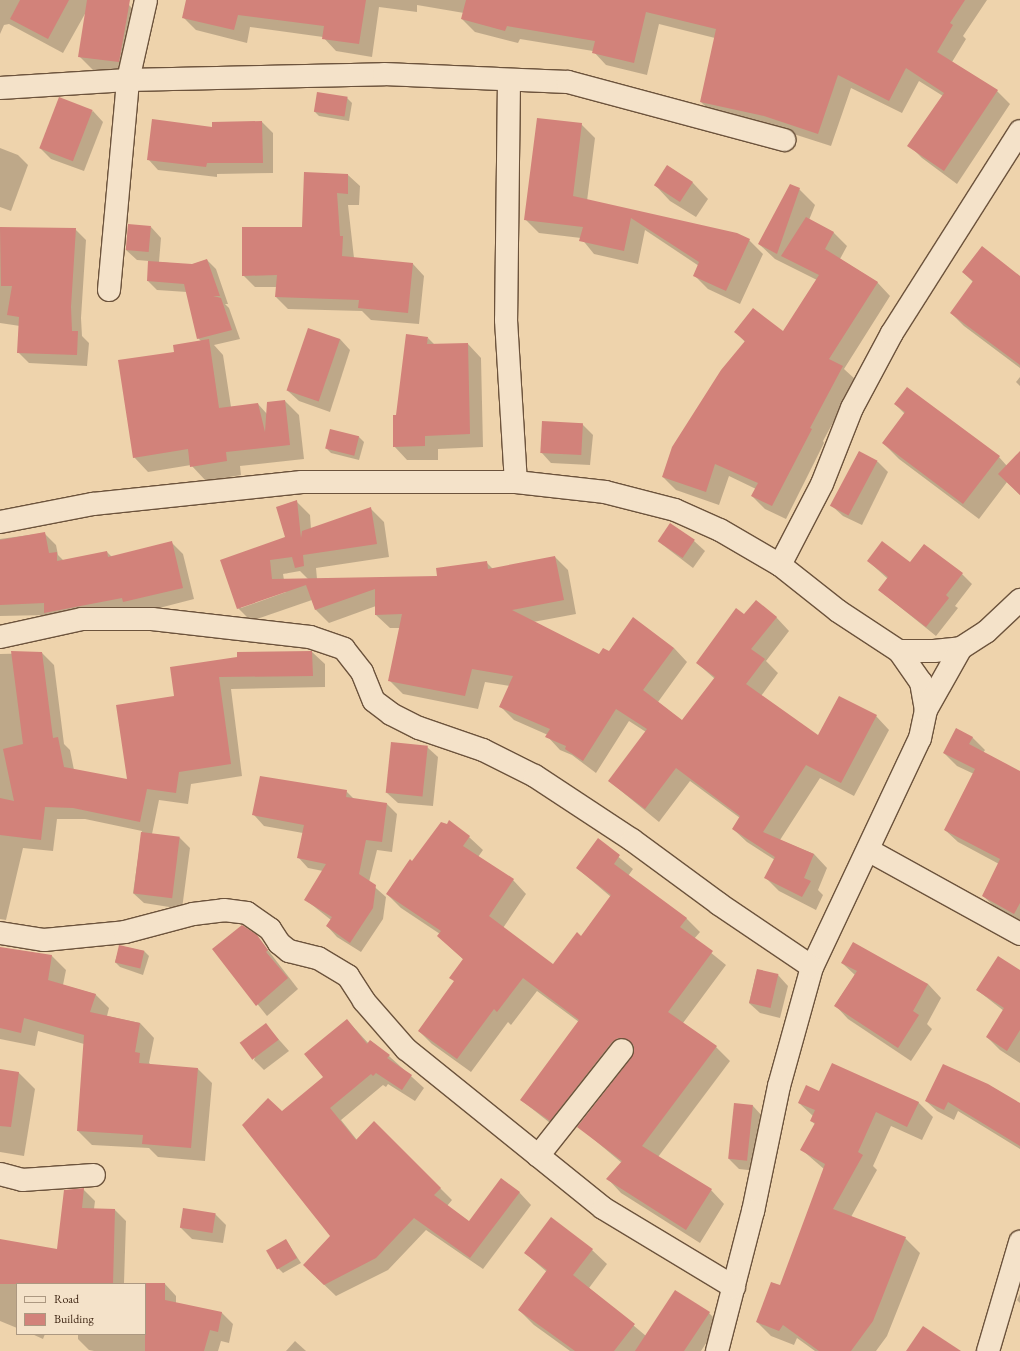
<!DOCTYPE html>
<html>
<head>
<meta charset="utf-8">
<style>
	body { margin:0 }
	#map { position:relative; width:1020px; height:1351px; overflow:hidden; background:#eed3ac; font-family:"EB Garamond",serif }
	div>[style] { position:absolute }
	.shadow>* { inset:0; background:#0003 }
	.building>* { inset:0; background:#d2827a; transform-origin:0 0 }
	.roads { filter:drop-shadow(1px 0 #6c533c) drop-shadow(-1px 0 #6c533c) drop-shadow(0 1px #6c533c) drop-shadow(0 -1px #6c533c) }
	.minor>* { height:22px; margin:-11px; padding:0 11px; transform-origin:11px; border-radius:11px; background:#f4e2c9 }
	span { translate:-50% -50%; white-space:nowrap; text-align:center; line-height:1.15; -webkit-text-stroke:3.5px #f4e2c9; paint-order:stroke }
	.legend { position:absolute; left:16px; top:1283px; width:130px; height:52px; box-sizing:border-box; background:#f4e2c9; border:1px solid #ac9881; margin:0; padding:5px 7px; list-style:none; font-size:12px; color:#402816 }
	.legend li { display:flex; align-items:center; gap:8px; height:20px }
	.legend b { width:20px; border:1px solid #ac9881 }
</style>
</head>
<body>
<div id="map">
	<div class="shadow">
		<div style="clip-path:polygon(0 0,93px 0,129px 5px,145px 21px,135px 78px,95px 72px,79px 56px,86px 12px,63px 53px,9px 24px,4px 25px,0 34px)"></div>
		<div style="clip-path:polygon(187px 0,987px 0,963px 36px,966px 39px,952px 62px,997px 91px,1010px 104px,957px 184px,922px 158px,909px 145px,943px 96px,919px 81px,902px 113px,851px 88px,831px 146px,778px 129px,714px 115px,701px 102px,715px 38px,659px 24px,647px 75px,606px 65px,593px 51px,520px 39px,518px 43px,475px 32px,462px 19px,464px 13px,417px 5px,417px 12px,379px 7px,372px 57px,336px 51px,323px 37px,250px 27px,247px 43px,196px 30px,183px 17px)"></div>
		<div style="clip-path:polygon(347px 98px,352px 103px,349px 121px,319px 116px,314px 111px)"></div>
		<div style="clip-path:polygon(93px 111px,103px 122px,84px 171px,51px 159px,40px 148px)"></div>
		<div style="clip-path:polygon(262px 122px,273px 133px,273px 173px,217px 174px,217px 177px,158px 170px,148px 159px,214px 128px,213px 123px)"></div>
		<div style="clip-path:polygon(581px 124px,595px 138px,587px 201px,749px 240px,763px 254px,740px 304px,708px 289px,694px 275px,699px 266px,645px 230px,638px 264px,594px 254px,581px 238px,539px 233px,525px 219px)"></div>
		<div style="clip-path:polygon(0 148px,18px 155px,28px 165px,11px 211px,0 207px)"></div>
		<div style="clip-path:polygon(667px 166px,693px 183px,708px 199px,696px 217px,670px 201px,655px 185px)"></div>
		<div style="clip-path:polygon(305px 173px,348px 175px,360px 186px,359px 205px,348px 205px,354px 258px,413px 264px,424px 276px,419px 324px,371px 320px,362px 311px,288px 309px,276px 297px,277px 287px,255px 287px,243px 275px,303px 228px)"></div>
		<div style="clip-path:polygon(799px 189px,815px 205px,809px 220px,834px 233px,847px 246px,840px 259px,877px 282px,890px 296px,844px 369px,856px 380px,823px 441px,824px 443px,786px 519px,765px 509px,752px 496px,756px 489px,729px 476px,719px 505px,676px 490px,663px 477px,745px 342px,736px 332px,784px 333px,817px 280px,775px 259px,759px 244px)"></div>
		<div style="clip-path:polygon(151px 227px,161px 238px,159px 262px,192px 265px,207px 260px,216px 269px,228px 304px,225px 304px,229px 308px,240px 339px,214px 345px,223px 355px,231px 407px,258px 404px,267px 414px,285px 401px,299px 415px,304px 459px,240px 466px,241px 475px,206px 481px,191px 465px,148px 472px,134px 457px,175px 353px,202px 342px,198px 338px,187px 292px,157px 290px,148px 281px,149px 261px,137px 260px,126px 250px)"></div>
		<div style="clip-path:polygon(0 228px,75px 229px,86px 240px,81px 318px,82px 336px,89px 343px,87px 366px,29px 363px,18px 352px,20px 326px,0 323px)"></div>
		<div style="clip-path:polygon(963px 272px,1020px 277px,1020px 368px,964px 326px,951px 313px,974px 283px)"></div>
		<div style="clip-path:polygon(428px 338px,435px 345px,468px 344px,481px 358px,483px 447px,438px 449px,438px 460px,407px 460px,394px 446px,396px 416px)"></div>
		<div style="clip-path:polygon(340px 339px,350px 350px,330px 412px,299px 401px,288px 391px)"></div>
		<div style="clip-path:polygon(1020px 377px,1020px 386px,1016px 382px)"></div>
		<div style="clip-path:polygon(895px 404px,999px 457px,1007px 466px,1020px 456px,1020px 495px,1007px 482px,979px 519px,899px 459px,883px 443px,905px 414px)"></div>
		<div style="clip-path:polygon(582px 424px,593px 435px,590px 465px,551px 463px,541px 452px)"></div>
		<div style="clip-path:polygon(359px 437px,364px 442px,359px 460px,331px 453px,326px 448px)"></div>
		<div style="clip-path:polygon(859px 452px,878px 462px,888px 472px,862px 525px,843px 516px,832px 506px)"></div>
		<div style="clip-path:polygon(evenodd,296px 501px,310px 515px,311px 529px,370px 508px,384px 522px,389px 557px,316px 568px,317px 579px,438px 577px,486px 562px,493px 569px,555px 557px,568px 570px,576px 614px,533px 622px,599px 656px,609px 652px,674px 648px,687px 662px,658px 702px,682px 721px,715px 679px,697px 663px,744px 616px,776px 617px,789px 631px,766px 661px,778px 673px,761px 696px,818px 737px,876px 716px,889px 730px,854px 796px,820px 778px,780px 840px,814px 854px,827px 868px,818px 890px,823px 895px,816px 910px,779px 891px,766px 878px,775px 860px,747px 842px,733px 829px,740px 818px,690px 781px,659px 822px,609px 781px,646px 732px,629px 721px,596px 773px,572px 755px,560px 750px,547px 736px,548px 735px,514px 720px,500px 706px,510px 686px,485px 682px,478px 709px,403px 694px,390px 681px,400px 628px,390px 628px,376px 615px,376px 606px,329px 623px,316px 610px,312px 600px,251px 621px,238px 608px,221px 561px,287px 538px,296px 501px,300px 571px,308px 579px,284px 580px,283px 574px,300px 571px,296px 501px,285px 591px,286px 592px,241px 608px,240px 606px,285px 591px)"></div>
		<div style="clip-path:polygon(44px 533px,56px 545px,58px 555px,64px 561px,107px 552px,112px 557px,171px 542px,183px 554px,194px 599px,136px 614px,57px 624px,47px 615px,0 616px,0 539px)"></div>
		<div style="clip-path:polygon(694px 541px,705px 551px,693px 568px,659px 542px)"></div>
		<div style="clip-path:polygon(868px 561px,911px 564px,962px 574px,972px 584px,955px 606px,958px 608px,936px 636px,879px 590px,888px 579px)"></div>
		<div style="clip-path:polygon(312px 652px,325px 664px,325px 687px,231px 689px,242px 776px,191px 784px,188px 804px,159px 800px,152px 834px,180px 838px,190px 848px,182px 909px,144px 903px,133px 893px,142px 831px,85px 819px,57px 819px,53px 851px,23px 848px,6px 920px,0 919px,0 654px,42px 653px,54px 665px,64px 744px,70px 750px,74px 770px,128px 781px,175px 697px,238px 658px,238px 653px)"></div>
		<div style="clip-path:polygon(972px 737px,985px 750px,983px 753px,1020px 772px,1020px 922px,996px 908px,983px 896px,999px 864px,958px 842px,945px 830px,974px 774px,957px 766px,944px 753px)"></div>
		<div style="clip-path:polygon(427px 747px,438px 757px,433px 806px,398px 803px,387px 793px)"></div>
		<div style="clip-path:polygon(346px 791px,354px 799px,387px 804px,397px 814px,392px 852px,377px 850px,369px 882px,386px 897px,383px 919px,361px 952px,337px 937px,327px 926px,331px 920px,306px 900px,323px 871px,308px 868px,298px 857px,303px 833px,264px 826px,254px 815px)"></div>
		<div style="clip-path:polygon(469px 837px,483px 850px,478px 857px,513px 880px,526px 894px,503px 928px,553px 965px,581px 937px,611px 897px,577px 868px,598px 840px,633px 869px,628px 876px,686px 918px,700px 932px,694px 939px,726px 965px,683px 1023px,716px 1047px,730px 1061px,658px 1157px,711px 1190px,724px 1204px,700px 1243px,621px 1193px,608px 1179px,622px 1163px,579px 1127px,633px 1058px,634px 1052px,564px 1134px,521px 1100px,579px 1022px,537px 991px,511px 1025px,508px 1022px,471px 1072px,432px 1044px,419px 1031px,455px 981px,464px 960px,438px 936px,440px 934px,401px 908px,387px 894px,413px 862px)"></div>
		<div style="clip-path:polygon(257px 936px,298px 989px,267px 1016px,213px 949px)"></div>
		<div style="clip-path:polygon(120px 946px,144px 951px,149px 956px,143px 975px,120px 967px,115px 962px)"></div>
		<div style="clip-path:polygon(0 948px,52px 956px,66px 970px,63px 985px,95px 994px,109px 1008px,107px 1016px,140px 1023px,154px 1038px,149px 1063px,151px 1065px,198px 1069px,212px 1083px,205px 1161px,158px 1157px,149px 1148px,92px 1145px,78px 1131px,84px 1044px,38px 1031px,35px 1046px,0 1039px)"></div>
		<div style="clip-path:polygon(842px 963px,928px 984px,941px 998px,927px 1024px,932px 1029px,911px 1061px,848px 1019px,835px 1005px,855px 975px)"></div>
		<div style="clip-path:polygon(757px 970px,778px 975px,788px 986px,780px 1018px,760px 1013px,749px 1003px)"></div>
		<div style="clip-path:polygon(1020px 973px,1020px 1063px,1000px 1050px,987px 1037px,1004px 1011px,977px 990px)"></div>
		<div style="clip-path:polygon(347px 1020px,369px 1044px,371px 1041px,389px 1056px,424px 1088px,415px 1101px,388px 1084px,386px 1087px,383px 1085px,341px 1120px,357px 1140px,374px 1122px,452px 1200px,447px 1206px,469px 1223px,519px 1192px,531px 1205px,483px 1269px,426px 1230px,388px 1270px,336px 1296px,316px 1277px,332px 1236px,282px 1113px,324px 1077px)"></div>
		<div style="clip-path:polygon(266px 1025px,289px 1051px,264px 1070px,254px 1060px)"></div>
		<div style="clip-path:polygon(0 1070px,19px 1073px,35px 1089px,24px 1156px,0 1152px)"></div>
		<div style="clip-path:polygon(819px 1093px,918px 1102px,933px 1117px,922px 1140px,891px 1126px,873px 1166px,877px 1170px,851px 1217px,905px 1238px,920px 1253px,887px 1336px,876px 1351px,815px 1351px,797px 1338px,794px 1345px,771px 1336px,757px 1322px,781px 1286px,824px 1169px,802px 1150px,816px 1125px,811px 1121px,813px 1116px,799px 1103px)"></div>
		<div style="clip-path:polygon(926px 1101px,1020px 1104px,1020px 1149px,958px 1111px,954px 1120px,937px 1111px)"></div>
		<div style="clip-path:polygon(735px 1104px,753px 1106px,763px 1117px,757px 1171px,739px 1169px,729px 1159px)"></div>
		<div style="clip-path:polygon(83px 1189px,95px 1201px,94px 1209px,115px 1210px,126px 1221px,124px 1283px,165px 1284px,176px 1296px,176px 1304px,222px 1313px,233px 1324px,229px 1343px,221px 1341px,218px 1351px,94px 1351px,89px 1350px,78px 1339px,78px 1334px,145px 1334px,145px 1284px,17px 1284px,17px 1328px,0 1321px,0 1240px,57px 1250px)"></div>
		<div style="clip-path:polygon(215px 1214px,226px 1225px,223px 1243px,192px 1239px,181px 1228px)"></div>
		<div style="clip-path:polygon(286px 1240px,301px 1263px,283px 1273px,278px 1268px)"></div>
		<div style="clip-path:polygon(592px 1250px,607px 1264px,589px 1288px,646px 1336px,709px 1313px,719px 1323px,701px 1351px,570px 1351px,534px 1325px,519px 1310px,547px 1272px,525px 1253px)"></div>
		<div style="clip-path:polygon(1020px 1294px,1020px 1303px,1017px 1300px)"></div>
		<div style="clip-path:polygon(32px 1334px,45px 1334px,43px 1339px)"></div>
		<div style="clip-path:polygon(295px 1341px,306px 1351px,286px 1351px)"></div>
	</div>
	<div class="building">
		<div style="clip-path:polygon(20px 0,69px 0,48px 39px,10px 19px)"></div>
		<div style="clip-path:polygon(87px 0,130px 0,119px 62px,78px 57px)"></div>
		<div style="clip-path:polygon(186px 0,366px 0,359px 44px,322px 39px,324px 26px,238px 15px,234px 30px,182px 18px)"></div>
		<div style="clip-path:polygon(466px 0,965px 0,950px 23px,953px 25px,937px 52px,998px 90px,944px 171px,907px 146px,944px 93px,906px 68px,889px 101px,838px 75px,818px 134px,764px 116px,700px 102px,716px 29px,646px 12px,634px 63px,592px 53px,595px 41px,507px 26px,505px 31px,461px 19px)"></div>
		<div style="left:317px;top:92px;width:31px;height:20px;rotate:9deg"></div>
		<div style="left:59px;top:97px;width:36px;height:55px;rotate:21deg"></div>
		<div style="clip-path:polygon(537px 118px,582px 123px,573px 196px,737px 233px,750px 239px,726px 291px,693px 276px,699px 262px,631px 218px,624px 251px,579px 241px,583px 227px,524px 220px)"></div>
		<div style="clip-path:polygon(152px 119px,212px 127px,212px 122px,262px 121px,263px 163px,207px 163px,206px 167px,147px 160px)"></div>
		<div style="left:667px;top:165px;width:31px;height:24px;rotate:33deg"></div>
		<div style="clip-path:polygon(304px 172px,348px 174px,348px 194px,337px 193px,340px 236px,343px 236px,342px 256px,413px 263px,408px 313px,358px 308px,359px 300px,275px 297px,277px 275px,242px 276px,242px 227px,302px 227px)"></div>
		<div style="clip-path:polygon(790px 184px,800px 188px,777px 254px,758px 244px)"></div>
		<div style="clip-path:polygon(806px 217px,834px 232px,825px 249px,878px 282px,829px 359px,843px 366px,810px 428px,812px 429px,772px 506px,751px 496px,758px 483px,715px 464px,706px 492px,662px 477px,672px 447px,721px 370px,745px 341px,734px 332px,753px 308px,783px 331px,819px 275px,781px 256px)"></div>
		<div style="left:128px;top:224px;width:23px;height:26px;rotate:5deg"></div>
		<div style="clip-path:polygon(0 227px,76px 228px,71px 307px,72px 331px,78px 331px,77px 355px,17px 353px,19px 317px,7px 315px,12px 286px,1px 286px)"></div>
		<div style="clip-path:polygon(982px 246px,1020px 276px,1020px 365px,950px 313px,973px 281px,962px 272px)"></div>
		<div style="clip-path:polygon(207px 259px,220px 296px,213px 296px,221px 298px,232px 330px,197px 339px,184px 284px,147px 281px,148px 261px,192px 264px)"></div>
		<div style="left:308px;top:328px;width:34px;height:66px;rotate:19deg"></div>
		<div style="clip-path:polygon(406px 334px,428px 337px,427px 344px,468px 343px,470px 434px,425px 436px,425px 446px,393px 447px,393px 415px,396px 415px)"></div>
		<div style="clip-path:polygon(209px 339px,219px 408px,258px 403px,265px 432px,267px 402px,285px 400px,290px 445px,226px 452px,227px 461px,190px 467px,188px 449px,133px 458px,118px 360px,174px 352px,173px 345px)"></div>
		<div style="clip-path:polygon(907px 387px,1000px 456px,963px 504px,882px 443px,905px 412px,894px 404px)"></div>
		<div style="left:542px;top:421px;width:41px;height:32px;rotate:3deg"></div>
		<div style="left:330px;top:429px;width:30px;height:20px;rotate:14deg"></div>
		<div style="left:859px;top:451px;width:21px;height:62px;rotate:28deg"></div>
		<div style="clip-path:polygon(1020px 451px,1020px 495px,998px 474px)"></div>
		<div style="clip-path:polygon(297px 500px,301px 538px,302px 531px,371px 507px,377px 544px,303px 555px,304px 566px,295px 568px,292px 557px,270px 560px,272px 579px,437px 576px,436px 568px,487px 561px,488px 569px,555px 556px,564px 600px,512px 610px,599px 654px,603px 648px,609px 651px,633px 617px,674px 648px,643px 690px,682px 720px,715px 677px,696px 663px,736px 608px,744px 614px,756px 600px,777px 617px,751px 649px,765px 659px,746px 684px,818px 735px,839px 696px,877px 715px,841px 783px,806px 765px,763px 832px,814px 854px,804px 878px,811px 881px,802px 897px,764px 878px,775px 857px,732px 829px,740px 816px,676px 768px,645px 809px,608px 781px,647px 729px,616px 709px,583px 761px,565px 749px,566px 746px,545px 737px,550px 729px,499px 707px,513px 676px,472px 669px,465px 696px,388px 681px,402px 614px,375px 615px,375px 589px,315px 610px,306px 585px,237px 609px,220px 560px,285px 537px,276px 507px)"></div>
		<div style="left:670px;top:523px;width:30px;height:22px;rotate:34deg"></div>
		<div style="clip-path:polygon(45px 532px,49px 553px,57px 552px,57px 561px,107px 551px,108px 557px,172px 541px,183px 588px,123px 602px,122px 598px,44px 613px,44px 603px,0 605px,0 540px)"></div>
		<div style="clip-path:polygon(882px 541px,910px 562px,924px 544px,963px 573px,946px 595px,949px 598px,926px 627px,878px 590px,888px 577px,867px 561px)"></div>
		<div style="clip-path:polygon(11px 651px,42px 652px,53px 738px,58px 737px,64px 767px,127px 779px,116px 705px,174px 696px,170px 667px,237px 657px,237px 652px,312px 651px,313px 676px,219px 677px,231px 764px,179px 772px,176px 793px,147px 789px,140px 822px,73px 808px,45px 807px,41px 840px,0 835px,0 798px,14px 801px,3px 749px,23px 744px)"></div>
		<div style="clip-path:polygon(956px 728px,973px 737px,969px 744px,1020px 771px,1020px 903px,1014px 914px,982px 896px,1000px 859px,944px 830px,975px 769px,943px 753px)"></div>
		<div style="left:391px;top:742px;width:37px;height:51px;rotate:6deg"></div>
		<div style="clip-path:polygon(260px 776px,347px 790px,346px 797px,387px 803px,382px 842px,366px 840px,359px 874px,376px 885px,373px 908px,350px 943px,326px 926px,332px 917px,304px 900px,326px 864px,297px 858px,304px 825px,252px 815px)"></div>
		<div style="clip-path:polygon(449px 820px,470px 836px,463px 846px,514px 879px,489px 916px,553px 964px,577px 932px,581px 936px,611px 895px,576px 868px,598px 838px,620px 855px,614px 864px,687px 918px,680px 927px,713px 951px,668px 1012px,717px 1046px,642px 1146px,712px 1189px,686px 1230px,606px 1179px,622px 1161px,577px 1127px,632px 1057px,634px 1046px,629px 1040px,618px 1038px,612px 1042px,550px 1121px,520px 1100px,579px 1020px,523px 978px,497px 1012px,494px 1009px,457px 1059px,418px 1031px,454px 981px,449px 978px,463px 959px,437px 936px,441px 931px,386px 894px,410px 859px,412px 861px,441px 822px,447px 824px)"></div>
		<div style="left:141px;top:832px;width:39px;height:62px;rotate:7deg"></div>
		<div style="clip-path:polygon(242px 925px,257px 935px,268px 950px,266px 952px,288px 978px,256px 1006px,212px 949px)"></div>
		<div style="clip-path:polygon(853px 942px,928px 984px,913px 1011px,919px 1015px,898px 1048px,834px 1006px,857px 971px,841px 963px)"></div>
		<div style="left:119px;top:945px;width:26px;height:18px;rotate:13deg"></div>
		<div style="clip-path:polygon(0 947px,52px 955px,48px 980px,96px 994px,90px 1012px,140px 1023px,135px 1052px,140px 1053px,139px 1063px,198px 1068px,191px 1148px,142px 1144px,143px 1135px,77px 1131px,84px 1035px,24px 1018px,21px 1033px,0 1028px)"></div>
		<div style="clip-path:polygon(998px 956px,1020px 970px,1020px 1030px,1007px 1051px,986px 1037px,1004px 1008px,976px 990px)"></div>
		<div style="left:757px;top:969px;width:22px;height:35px;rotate:13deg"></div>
		<div style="clip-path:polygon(347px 1019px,367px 1044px,370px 1040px,390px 1055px,387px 1058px,412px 1075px,402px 1090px,376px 1073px,373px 1076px,371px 1074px,330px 1108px,356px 1140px,374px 1121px,441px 1188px,434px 1195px,469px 1221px,501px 1178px,520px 1192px,470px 1258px,414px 1218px,376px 1258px,324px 1285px,303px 1265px,330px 1236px,242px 1125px,268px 1098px,282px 1111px,323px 1077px,304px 1054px)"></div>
		<div style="left:266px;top:1023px;width:21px;height:33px;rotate:53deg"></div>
		<div style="clip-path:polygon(832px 1063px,919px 1102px,907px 1127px,876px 1112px,858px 1152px,863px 1155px,833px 1209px,906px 1237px,873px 1321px,851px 1351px,819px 1351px,783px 1325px,779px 1331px,756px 1322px,771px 1282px,780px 1285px,825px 1164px,800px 1150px,815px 1123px,810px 1121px,815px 1110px,798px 1103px,806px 1085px,819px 1091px)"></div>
		<div style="clip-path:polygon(943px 1064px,988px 1084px,1020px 1103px,1020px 1146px,948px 1102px,944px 1110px,925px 1101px)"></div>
		<div style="clip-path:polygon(0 1069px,19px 1072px,11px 1127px,0 1126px)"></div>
		<div style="left:734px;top:1103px;width:19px;height:56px;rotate:6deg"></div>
		<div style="clip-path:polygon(84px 1188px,82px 1208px,115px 1209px,113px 1284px,0 1284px,0 1239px,57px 1249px,64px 1190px)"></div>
		<div style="left:183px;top:1208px;width:33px;height:20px;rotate:9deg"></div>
		<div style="clip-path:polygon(551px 1217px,593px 1249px,573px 1275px,635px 1324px,614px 1351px,575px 1351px,518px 1310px,547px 1270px,524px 1253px)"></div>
		<div style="left:286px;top:1239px;width:22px;height:23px;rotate:60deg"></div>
		<div style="clip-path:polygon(145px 1283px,165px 1283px,165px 1300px,222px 1312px,218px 1332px,210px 1330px,204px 1351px,145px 1351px)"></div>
		<div style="clip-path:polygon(675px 1290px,710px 1312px,684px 1351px,635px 1351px)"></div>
		<div style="clip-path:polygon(923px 1326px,961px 1351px,906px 1351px)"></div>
	</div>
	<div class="roads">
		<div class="minor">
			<div style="left:509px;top:80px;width:240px;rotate:90.7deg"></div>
			<div style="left:506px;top:320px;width:162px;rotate:86.5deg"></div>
			<div style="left:0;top:88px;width:128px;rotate:-3.6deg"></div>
			<div style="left:128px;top:80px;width:256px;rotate:-1.3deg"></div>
			<div style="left:384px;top:74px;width:184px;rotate:2.5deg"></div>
			<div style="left:568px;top:82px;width:224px;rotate:15deg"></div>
			<div style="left:109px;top:290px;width:211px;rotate:-84.8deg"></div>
			<div style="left:128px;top:80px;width:82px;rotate:-77.3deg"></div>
			<div style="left:0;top:522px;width:95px;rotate:-11deg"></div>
			<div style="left:93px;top:504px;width:210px;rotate:-6deg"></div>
			<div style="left:302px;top:482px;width:214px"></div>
			<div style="left:516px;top:482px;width:90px;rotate:6.4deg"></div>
			<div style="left:605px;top:492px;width:72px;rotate:14.4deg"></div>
			<div style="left:675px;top:510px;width:49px;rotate:24deg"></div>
			<div style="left:720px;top:530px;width:69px;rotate:30.3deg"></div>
			<div style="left:780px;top:565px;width:74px;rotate:38.4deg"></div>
			<div style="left:838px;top:611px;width:73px;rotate:33.3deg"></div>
			<div style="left:899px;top:651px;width:38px;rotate:55deg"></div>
			<div style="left:921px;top:682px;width:28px;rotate:80deg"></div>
			<div style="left:926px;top:710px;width:29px;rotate:102deg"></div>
			<div style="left:920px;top:738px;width:253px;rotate:115.2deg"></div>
			<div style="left:812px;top:967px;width:123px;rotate:105.5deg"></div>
			<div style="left:779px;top:1086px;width:128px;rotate:101.7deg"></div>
			<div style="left:753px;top:1211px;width:145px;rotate:104.4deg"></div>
			<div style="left:780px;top:565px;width:91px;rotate:-62.6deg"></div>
			<div style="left:822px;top:484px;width:82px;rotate:-68.5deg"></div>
			<div style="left:852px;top:408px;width:85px;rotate:-61.9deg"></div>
			<div style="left:892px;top:333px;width:239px;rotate:-57.6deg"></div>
			<div style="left:0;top:637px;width:84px;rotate:-12.4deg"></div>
			<div style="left:82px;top:619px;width:70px"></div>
			<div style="left:152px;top:619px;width:159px;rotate:6.5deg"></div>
			<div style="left:310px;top:637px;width:36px;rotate:19deg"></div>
			<div style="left:344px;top:649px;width:29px;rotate:52deg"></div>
			<div style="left:362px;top:672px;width:31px;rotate:68deg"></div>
			<div style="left:374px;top:701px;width:21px;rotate:37deg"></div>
			<div style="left:391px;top:714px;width:31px;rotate:27deg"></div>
			<div style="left:419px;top:728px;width:68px;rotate:19deg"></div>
			<div style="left:483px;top:750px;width:58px;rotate:26.6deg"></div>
			<div style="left:535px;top:776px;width:116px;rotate:33.4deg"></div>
			<div style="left:632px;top:840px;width:108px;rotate:36.3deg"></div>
			<div style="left:719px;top:904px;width:112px;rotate:34.1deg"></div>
			<div style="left:899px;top:651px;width:35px"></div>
			<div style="left:934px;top:651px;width:27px;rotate:-6deg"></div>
			<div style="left:961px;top:648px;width:30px;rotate:-33deg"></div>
			<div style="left:986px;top:632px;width:47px;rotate:-43.3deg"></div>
			<div style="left:926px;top:710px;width:71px;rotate:-60.6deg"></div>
			<div style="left:868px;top:850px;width:174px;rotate:28.9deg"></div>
			<div style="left:0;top:933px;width:45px;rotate:9deg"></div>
			<div style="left:44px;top:940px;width:81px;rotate:-5.6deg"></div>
			<div style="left:125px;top:932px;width:70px;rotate:-14.8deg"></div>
			<div style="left:193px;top:914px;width:31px;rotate:-7deg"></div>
			<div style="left:224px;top:910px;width:23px;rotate:7deg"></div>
			<div style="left:247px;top:913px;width:28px;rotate:35deg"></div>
			<div style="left:270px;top:929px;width:17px;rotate:57deg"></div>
			<div style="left:279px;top:943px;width:13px;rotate:39deg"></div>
			<div style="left:289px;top:951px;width:30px;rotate:14deg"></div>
			<div style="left:318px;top:958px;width:35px;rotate:31deg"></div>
			<div style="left:348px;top:976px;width:30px;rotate:57deg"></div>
			<div style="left:364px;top:1001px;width:64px;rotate:48.8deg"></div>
			<div style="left:406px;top:1049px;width:253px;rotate:38.9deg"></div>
			<div style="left:603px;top:1208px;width:153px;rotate:31.1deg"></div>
			<div style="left:538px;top:1156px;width:135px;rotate:-51.6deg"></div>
			<div style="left:0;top:1174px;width:23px;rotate:15deg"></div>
			<div style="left:22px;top:1180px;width:72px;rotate:-4deg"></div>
			<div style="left:988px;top:1351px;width:114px;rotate:-73.6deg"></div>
		</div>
	</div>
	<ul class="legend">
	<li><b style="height:5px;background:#f4e2c9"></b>Road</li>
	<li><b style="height:11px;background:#d2827a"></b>Building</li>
	</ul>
</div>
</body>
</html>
